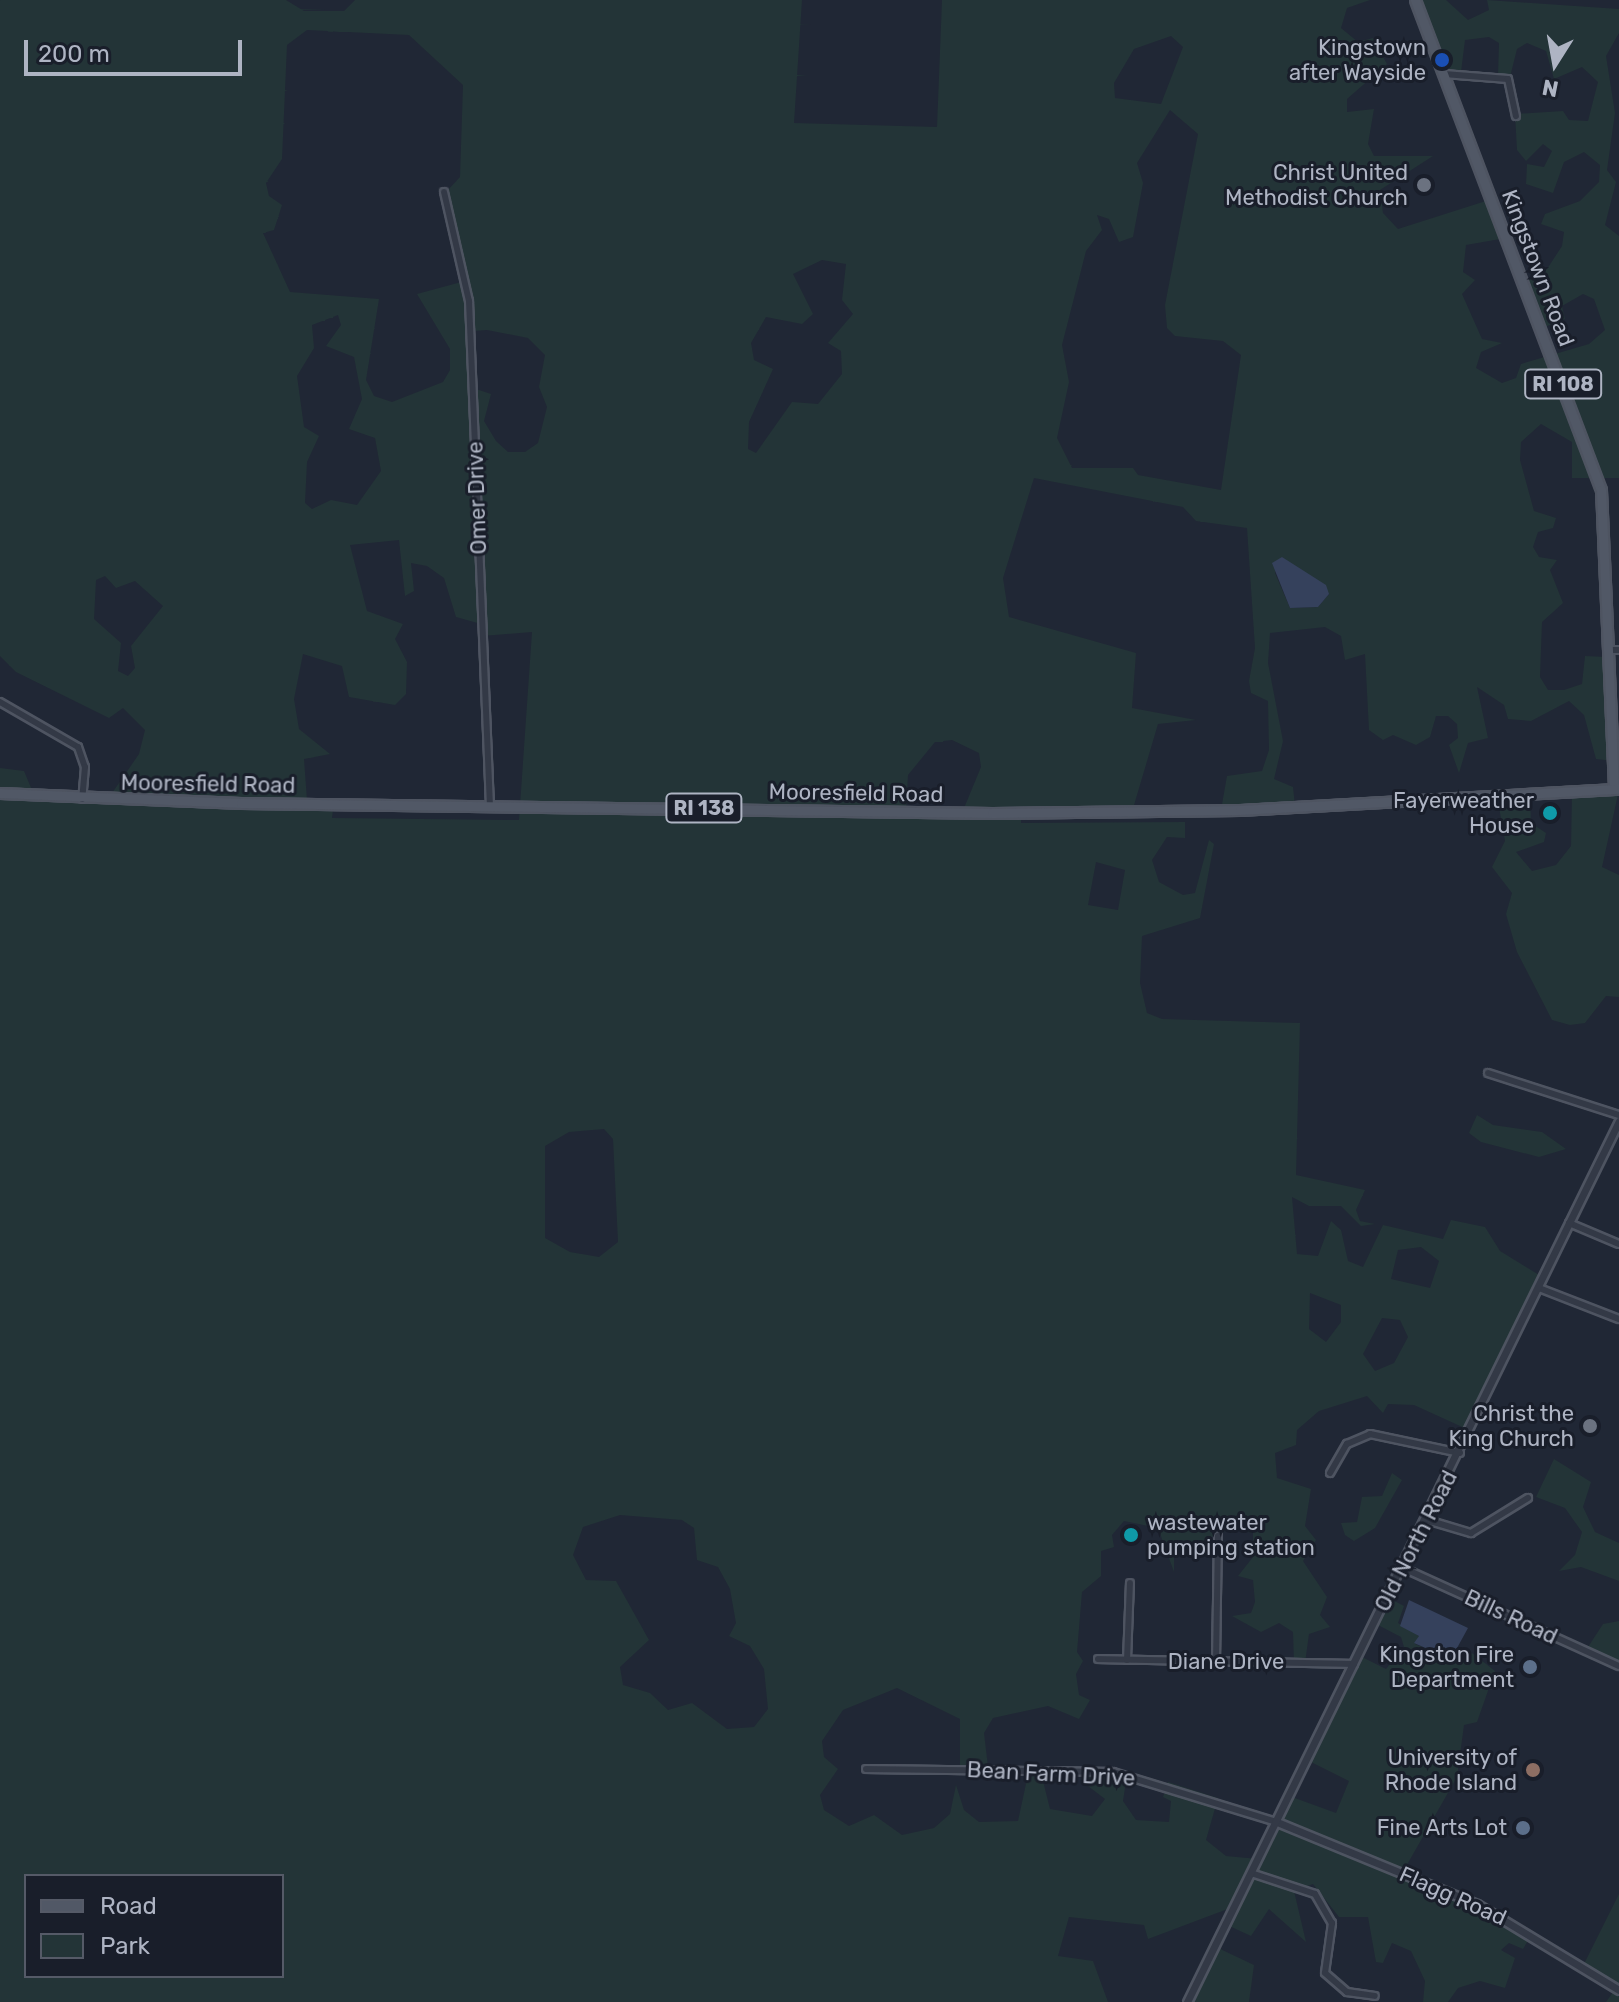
<!DOCTYPE html>
<html>
<head>
<meta charset="utf-8">
<style>
	body { margin:0 }
	#map { position:relative; width:1619px; height:2002px; overflow:hidden; background:#202735; font-family:Rubik,sans-serif }
	div>[style] { position:absolute }
	.green>* { inset:0; background:#233437 }
	.water>* { inset:0; background:#35415c }
	.roads { filter:drop-shadow(2px 0 #4e5461) drop-shadow(-2px 0 #4e5461) drop-shadow(0 2px #4e5461) drop-shadow(0 -2px #4e5461) }
	.minor>* { height:6px; margin:-3px; padding:0 3px; transform-origin:3px; border-radius:3px; background:#333946 }
	.tertiary>* { height:7px; margin:-3.5px; padding:0 3.5px; transform-origin:3.5px; border-radius:3.5px; background:#333946 }
	.primary>* { height:9px; margin:-4.5px; padding:0 4.5px; transform-origin:4.5px; border-radius:4.5px; background:#515866 }
	.dots>* { width:22px; height:22px; translate:-50% -50%; box-sizing:border-box; border:4px solid #191e2a; border-radius:50% }
	span { translate:-50% -50%; white-space:nowrap; text-align:center; line-height:1.15; -webkit-text-stroke:6px #191e2a; paint-order:stroke }
	.shield-label span { padding:2px 6px; background:#191e2a; border:2px solid; border-radius:6px; -webkit-text-stroke-width:0 }
	.shield-label { font-size:20px; color:#aeb4c3; font-weight:700 }
	.poi-label { font-size:22px; color:#aeb4c3 }
	.right { translate:-100% -50%; text-align:right }
	.left { translate:0 -50%; text-align:left }
	.street-label { font-size:22px; color:#aeb4c3 }
	.legend { position:absolute; left:24px; top:1874px; width:260px; height:104px; box-sizing:border-box; background:#191e2a; border:2px solid #555a67; margin:0; padding:10px 14px; list-style:none; font-size:24px; color:#aeb4c3 }
	.legend li { display:flex; align-items:center; gap:16px; height:40px }
	.legend b { width:40px; border:2px solid #555a67 }
	.north { position:absolute; left:1515px; top:24px; width:80px; height:80px; -webkit-text-stroke:6px #191e2a; paint-order:stroke; rotate:191deg; font-size:22px; font-weight:700; line-height:32px; text-align:center; color:#aeb4c3 }
	.north::after { content:''; display:block; margin:auto; width:28px; height:36px; background:#aeb4c3; clip-path:polygon(50% 0,100% 100%,50% 72%,0 100%) }
	.scale { position:absolute; left:24px; top:40px; width:218px; height:36px; box-sizing:border-box; border:4px solid #aeb4c3; border-top:0; padding-left:10px; font-size:24px; line-height:28px; white-space:nowrap; color:#aeb4c3; -webkit-text-stroke:6px #191e2a; paint-order:stroke }
</style>
</head>
<body>
<div id="map">
	<div class="green">
		<div style="clip-path:polygon(evenodd,0 0,286px 0,304px 11px,344px 11px,355px 0,802px 0,794px 123px,937px 127px,942px 0,1370px 0,1347px 8px,1341px 28px,1358px 42px,1373px 38px,1387px 64px,1347px 99px,1347px 112px,1374px 109px,1368px 144px,1374px 156px,1433px 156px,1380px 190px,1383px 213px,1398px 229px,1489px 200px,1506px 238px,1466px 245px,1463px 272px,1475px 280px,1462px 294px,1482px 339px,1502px 343px,1481px 352px,1476px 368px,1502px 383px,1516px 378px,1521px 364px,1589px 344px,1605px 330px,1594px 299px,1583px 294px,1562px 306px,1565px 319px,1542px 328px,1524px 282px,1547px 269px,1562px 246px,1564px 232px,1541px 224px,1545px 214px,1580px 201px,1599px 182px,1600px 165px,1584px 152px,1564px 162px,1553px 193px,1526px 184px,1527px 164px,1544px 167px,1552px 151px,1543px 144px,1526px 161px,1517px 150px,1515px 114px,1563px 111px,1569px 120px,1588px 121px,1598px 82px,1582px 67px,1554px 79px,1546px 51px,1527px 43px,1517px 49px,1510px 77px,1498px 75px,1499px 43px,1489px 37px,1465px 40px,1461px 72px,1444px 74px,1416px 0,1446px 0,1468px 20px,1489px 10px,1487px 0,1619px 9px,1619px 33px,1606px 56px,1615px 113px,1607px 170px,1616px 182px,1605px 225px,1619px 236px,1619px 478px,1572px 478px,1572px 442px,1541px 424px,1521px 442px,1520px 460px,1534px 511px,1556px 518px,1553px 528px,1538px 532px,1533px 547px,1539px 557px,1557px 560px,1550px 570px,1563px 603px,1542px 622px,1540px 677px,1548px 690px,1564px 690px,1582px 684px,1585px 656px,1606px 657px,1614px 761px,1596px 759px,1584px 715px,1569px 701px,1531px 721px,1508px 719px,1504px 705px,1477px 687px,1488px 738px,1468px 743px,1459px 773px,1449px 745px,1458px 738px,1457px 724px,1448px 716px,1436px 716px,1430px 737px,1416px 745px,1393px 735px,1383px 740px,1369px 730px,1365px 654px,1345px 660px,1341px 636px,1325px 627px,1270px 633px,1268px 663px,1283px 741px,1274px 779px,1293px 787px,1295px 806px,1221px 810px,1227px 776px,1262px 771px,1269px 750px,1268px 701px,1251px 693px,1249px 681px,1255px 648px,1247px 528px,1196px 521px,1183px 507px,1034px 478px,1003px 578px,1009px 617px,1136px 653px,1132px 708px,1196px 720px,1158px 724px,1132px 812px,1021px 815px,1021px 823px,1185px 822px,1185px 838px,1167px 837px,1152px 860px,1159px 882px,1183px 895px,1195px 893px,1209px 840px,1214px 844px,1200px 918px,1142px 936px,1140px 983px,1147px 1013px,1162px 1019px,1300px 1023px,1296px 1175px,1365px 1190px,1356px 1210px,1360px 1221px,1375px 1224px,1361px 1226px,1341px 1206px,1309px 1206px,1292px 1197px,1297px 1254px,1318px 1256px,1331px 1221px,1341px 1230px,1348px 1261px,1363px 1267px,1383px 1225px,1443px 1239px,1451px 1220px,1485px 1227px,1500px 1251px,1544px 1278px,1471px 1431px,1414px 1405px,1388px 1404px,1383px 1413px,1367px 1396px,1319px 1411px,1297px 1430px,1296px 1445px,1275px 1453px,1277px 1478px,1311px 1489px,1305px 1526px,1316px 1540px,1303px 1561px,1327px 1597px,1320px 1615px,1330px 1627px,1309px 1634px,1305px 1663px,1294px 1663px,1293px 1632px,1279px 1623px,1261px 1632px,1232px 1616px,1251px 1613px,1255px 1602px,1253px 1580px,1238px 1576px,1253px 1557px,1253px 1533px,1230px 1529px,1198px 1543px,1174px 1543px,1174px 1572px,1158px 1528px,1124px 1521px,1112px 1535px,1114px 1547px,1101px 1551px,1101px 1576px,1082px 1592px,1077px 1652px,1083px 1661px,1076px 1674px,1079px 1695px,1090px 1700px,1079px 1719px,1048px 1706px,993px 1718px,984px 1733px,988px 1767px,960px 1767px,960px 1719px,897px 1688px,843px 1710px,822px 1741px,824px 1757px,838px 1769px,820px 1795px,824px 1810px,849px 1826px,874px 1815px,902px 1835px,934px 1828px,950px 1814px,956px 1785px,964px 1810px,979px 1822px,1018px 1821px,1029px 1770px,1040px 1769px,1050px 1809px,1092px 1816px,1105px 1799px,1088px 1786px,1090px 1770px,1127px 1775px,1123px 1801px,1136px 1820px,1169px 1822px,1171px 1801px,1163px 1797px,1168px 1782px,1218px 1798px,1206px 1840px,1226px 1856px,1258px 1859px,1292px 1797px,1336px 1813px,1349px 1781px,1309px 1761px,1360px 1656px,1386px 1669px,1404px 1647px,1401px 1637px,1376px 1624px,1389px 1598px,1404px 1606px,1398px 1623px,1419px 1636px,1415px 1644px,1453px 1660px,1472px 1653px,1495px 1671px,1477px 1722px,1464px 1725px,1457px 1777px,1404px 1870px,1533px 1932px,1523px 1949px,1509px 1943px,1501px 1950px,1515px 1958px,1505px 1988px,1480px 1981px,1458px 1988px,1448px 2002px,1423px 2002px,1425px 1981px,1411px 1951px,1392px 1943px,1383px 1963px,1376px 1962px,1368px 1917px,1339px 1917px,1313px 1884px,1294px 1891px,1306px 1942px,1269px 1909px,1251px 1936px,1227px 1925px,1233px 1907px,1148px 1939px,1144px 1925px,1069px 1917px,1058px 1956px,1093px 1961px,1108px 2002px,0 2002px,0 768px,24px 771px,32px 790px,110px 796px,139px 754px,145px 730px,123px 708px,109px 718px,16px 672px,0 656px,0 0,307px 30px,409px 35px,463px 85px,460px 177px,447px 191px,465px 281px,417px 294px,450px 349px,450px 370px,443px 382px,392px 402px,374px 396px,366px 380px,379px 299px,290px 292px,263px 233px,274px 230px,282px 205px,269px 196px,266px 183px,282px 159px,287px 45px,307px 30px,0 0,1171px 36px,1183px 47px,1161px 104px,1115px 98px,1114px 83px,1134px 49px,1171px 36px,0 0,1170px 110px,1198px 134px,1165px 305px,1167px 328px,1175px 336px,1223px 341px,1241px 355px,1221px 490px,1138px 475px,1133px 468px,1072px 468px,1057px 438px,1069px 382px,1062px 345px,1086px 251px,1102px 230px,1097px 215px,1109px 219px,1119px 242px,1133px 237px,1143px 183px,1137px 163px,1170px 110px,0 0,822px 260px,846px 264px,842px 300px,853px 314px,828px 343px,841px 351px,842px 374px,818px 404px,792px 402px,756px 453px,748px 449px,749px 422px,773px 369px,754px 360px,751px 343px,766px 317px,802px 324px,813px 314px,793px 274px,822px 260px,0 0,338px 315px,341px 325px,326px 346px,354px 357px,362px 399px,349px 429px,375px 438px,381px 471px,357px 505px,331px 500px,312px 509px,305px 503px,307px 462px,319px 436px,304px 427px,297px 376px,314px 348px,312px 325px,338px 315px,0 0,487px 330px,528px 338px,545px 355px,539px 387px,547px 407px,538px 443px,525px 452px,508px 452px,496px 441px,484px 421px,491px 394px,473px 388px,473px 331px,487px 330px,0 0,399px 540px,405px 596px,414px 591px,411px 563px,427px 566px,444px 578px,456px 617px,481px 624px,482px 636px,532px 632px,519px 820px,332px 818px,334px 800px,307px 800px,304px 759px,330px 754px,299px 729px,294px 699px,303px 654px,342px 666px,349px 697px,395px 705px,406px 694px,407px 662px,395px 639px,403px 624px,367px 611px,350px 545px,399px 540px,0 0,1282px 557px,1329px 594px,1318px 607px,1290px 608px,1275px 573px,1282px 557px,0 0,105px 576px,116px 588px,135px 581px,163px 606px,131px 646px,135px 668px,128px 676px,118px 671px,121px 643px,94px 619px,96px 580px,105px 576px,0 0,952px 740px,979px 753px,981px 767px,962px 813px,906px 812px,908px 775px,935px 742px,952px 740px,0 0,1096px 862px,1125px 870px,1118px 910px,1088px 905px,1096px 862px,0 0,604px 1129px,613px 1139px,618px 1242px,599px 1257px,570px 1252px,545px 1238px,545px 1146px,569px 1132px,604px 1129px,0 0,1421px 1247px,1439px 1261px,1430px 1288px,1391px 1279px,1398px 1250px,1421px 1247px,0 0,1310px 1293px,1341px 1305px,1341px 1322px,1326px 1342px,1309px 1329px,1310px 1293px,0 0,1382px 1318px,1400px 1320px,1408px 1337px,1394px 1363px,1375px 1371px,1363px 1354px,1382px 1318px,0 0,620px 1515px,682px 1520px,694px 1528px,697px 1560px,718px 1567px,730px 1589px,736px 1623px,729px 1636px,750px 1646px,764px 1669px,768px 1709px,754px 1727px,727px 1729px,692px 1703px,668px 1710px,650px 1693px,623px 1685px,620px 1667px,649px 1640px,616px 1581px,586px 1580px,573px 1555px,583px 1527px,620px 1515px,0 0,26px 1876px,282px 1876px,282px 1976px,26px 1976px,26px 1876px)"></div>
		<div style="clip-path:polygon(1619px 790px,1602px 867px,1619px 875px,1619px 997px,1606px 996px,1585px 1023px,1570px 1025px,1552px 1020px,1517px 952px,1506px 914px,1512px 893px,1492px 867px,1505px 841px,1497px 796px,1530px 795px,1531px 823px,1546px 833px,1544px 842px,1516px 852px,1532px 871px,1556px 865px,1571px 846px,1572px 792px)"></div>
		<div style="clip-path:polygon(1477px 1115px,1493px 1125px,1542px 1132px,1566px 1149px,1539px 1157px,1481px 1142px,1469px 1133px)"></div>
		<div style="clip-path:polygon(1554px 1459px,1591px 1482px,1583px 1507px,1595px 1532px,1619px 1543px,1619px 1581px,1581px 1567px,1559px 1571px,1575px 1555px,1582px 1532px,1565px 1508px,1536px 1497px)"></div>
		<div style="clip-path:polygon(1392px 1473px,1402px 1480px,1375px 1528px,1354px 1541px,1345px 1535px,1341px 1523px,1357px 1522px,1362px 1497px,1382px 1496px)"></div>
		<div style="clip-path:polygon(1619px 1621px,1619px 1661px,1588px 1647px,1603px 1624px)"></div>
		<div style="clip-path:polygon(1619px 1894px,1619px 2002px,1606px 2002px,1616px 1988px,1584px 1964px)"></div>
		<div style="clip-path:polygon(1216px 1947px,1254px 1965px,1249px 2002px,1188px 2002px)"></div>
	</div>
	<div class="water">
		<div style="clip-path:polygon(1282px 557px,1326px 585px,1329px 594px,1318px 607px,1290px 608px,1272px 563px)"></div>
		<div style="clip-path:polygon(1409px 1600px,1468px 1628px,1451px 1659px,1414px 1643px,1419px 1636px,1400px 1626px)"></div>
	</div>
	<div class="roads">
		<div class="minor">
			<div style="left:1444px;top:74px;width:64px;rotate:4.5deg"></div>
			<div style="left:1508px;top:79px;width:38px;rotate:78deg"></div>
			<div style="left:444px;top:192px;width:112px;rotate:77.1deg"></div>
			<div style="left:469px;top:301px;width:506px;rotate:87.62deg"></div>
			<div style="left:1610px;top:650px;width:9px"></div>
			<div style="left:0;top:702px;width:90px;rotate:30deg"></div>
			<div style="left:78px;top:747px;width:21px;rotate:71deg"></div>
			<div style="left:85px;top:767px;width:32px;rotate:95deg"></div>
			<div style="left:1488px;top:1073px;width:138px;rotate:17.8deg"></div>
			<div style="left:1569px;top:1223px;width:54px;rotate:22.8deg"></div>
			<div style="left:1539px;top:1288px;width:86px;rotate:21.2deg"></div>
			<div style="left:1330px;top:1473px;width:34px;rotate:-60deg"></div>
			<div style="left:1347px;top:1444px;width:25px;rotate:-23deg"></div>
			<div style="left:1370px;top:1434px;width:92px;rotate:11.9deg"></div>
			<div style="left:1427px;top:1520px;width:46px;rotate:16.5deg"></div>
			<div style="left:1471px;top:1533px;width:67px;rotate:-31.6deg"></div>
			<div style="left:1403px;top:1568px;width:237px;rotate:24.4deg"></div>
			<div style="left:1098px;top:1659px;width:256px;rotate:1.1deg"></div>
			<div style="left:1127px;top:1660px;width:77px;rotate:-87.8deg"></div>
			<div style="left:1216px;top:1662px;width:126px;rotate:-89.1deg"></div>
			<div style="left:866px;top:1769px;width:247px;rotate:0.7deg"></div>
			<div style="left:1113px;top:1772px;width:171px;rotate:17deg"></div>
			<div style="left:1251px;top:1873px;width:67px;rotate:18.2deg"></div>
			<div style="left:1315px;top:1894px;width:34px;rotate:60deg"></div>
			<div style="left:1332px;top:1923px;width:50px;rotate:98deg"></div>
			<div style="left:1325px;top:1973px;width:29px;rotate:41deg"></div>
			<div style="left:1347px;top:1992px;width:28px;rotate:8deg"></div>
		</div>
		<div class="tertiary">
			<div style="left:1277px;top:1822px;width:216px;rotate:22.3deg"></div>
			<div style="left:1477px;top:1904px;width:166px;rotate:31.2deg"></div>
			<div style="left:1187px;top:2002px;width:981px;rotate:-63.88deg"></div>
		</div>
		<div class="primary">
			<div style="left:1415px;top:0;width:524px;rotate:69.21deg"></div>
			<div style="left:1601px;top:490px;width:299px;rotate:87.5deg"></div>
			<div style="left:0;top:793px;width:241px;rotate:2.4deg"></div>
			<div style="left:241px;top:803px;width:751px;rotate:0.76deg"></div>
			<div style="left:992px;top:813px;width:248px;rotate:-0.7deg"></div>
			<div style="left:1240px;top:810px;width:380px;rotate:-3.2deg"></div>
		</div>
	</div>
	<div class="dots">
		<div style="left:1442px;top:60px;background:#1a4fb4"></div>
		<div style="left:1424px;top:185px;background:#6b7280"></div>
		<div style="left:1550px;top:813px;background:#0f9aa8"></div>
		<div style="left:1590px;top:1426px;background:#6b7280"></div>
		<div style="left:1131px;top:1535px;background:#0f9aa8"></div>
		<div style="left:1530px;top:1667px;background:#5c6f8a"></div>
		<div style="left:1533px;top:1770px;background:#8d6e63"></div>
		<div style="left:1523px;top:1828px;background:#5c6f8a"></div>
	</div>
	<div class="shield-label">
		<span style="left:1563px;top:384px">RI 108</span>
		<span style="left:704px;top:808px">RI 138</span>
	</div>
	<div class="poi-label">
		<span class="right" style="left:1426px;top:60px">Kingstown<br>after Wayside</span>
		<span class="right" style="left:1408px;top:185px">Christ United<br>Methodist Church</span>
		<span class="right" style="left:1534px;top:813px">Fayerweather<br>House</span>
		<span class="right" style="left:1574px;top:1426px">Christ the<br>King Church</span>
		<span class="left" style="left:1147px;top:1535px">wastewater<br>pumping station</span>
		<span class="right" style="left:1514px;top:1667px">Kingston Fire<br>Department</span>
		<span class="right" style="left:1517px;top:1770px">University of<br>Rhode Island</span>
		<span class="right" style="left:1507px;top:1828px">Fine Arts Lot</span>
	</div>
	<div class="street-label">
		<span style="left:1538px;top:268px;rotate:69deg">Kingstown Road</span>
		<span style="left:477px;top:498px;rotate:-92deg">Omer Drive</span>
		<span style="left:208px;top:784px;rotate:1deg">Mooresfield Road</span>
		<span style="left:856px;top:793px;rotate:1deg">Mooresfield Road</span>
		<span style="left:1416px;top:1541px;rotate:-63deg">Old North Road</span>
		<span style="left:1511px;top:1617px;rotate:25deg">Bills Road</span>
		<span style="left:1226px;top:1662px">Diane Drive</span>
		<span style="left:1051px;top:1774px;rotate:3deg">Bean Farm Drive</span>
		<span style="left:1453px;top:1896px;rotate:24deg">Flagg Road</span>
	</div>
	<ul class="legend">
	<li><b style="height:10px;background:#515866"></b>Road</li>
	<li><b style="height:22px;background:#233437"></b>Park</li>
	</ul>
	<div class="north">N</div>
	<div class="scale">200 m</div>
</div>
</body>
</html>
